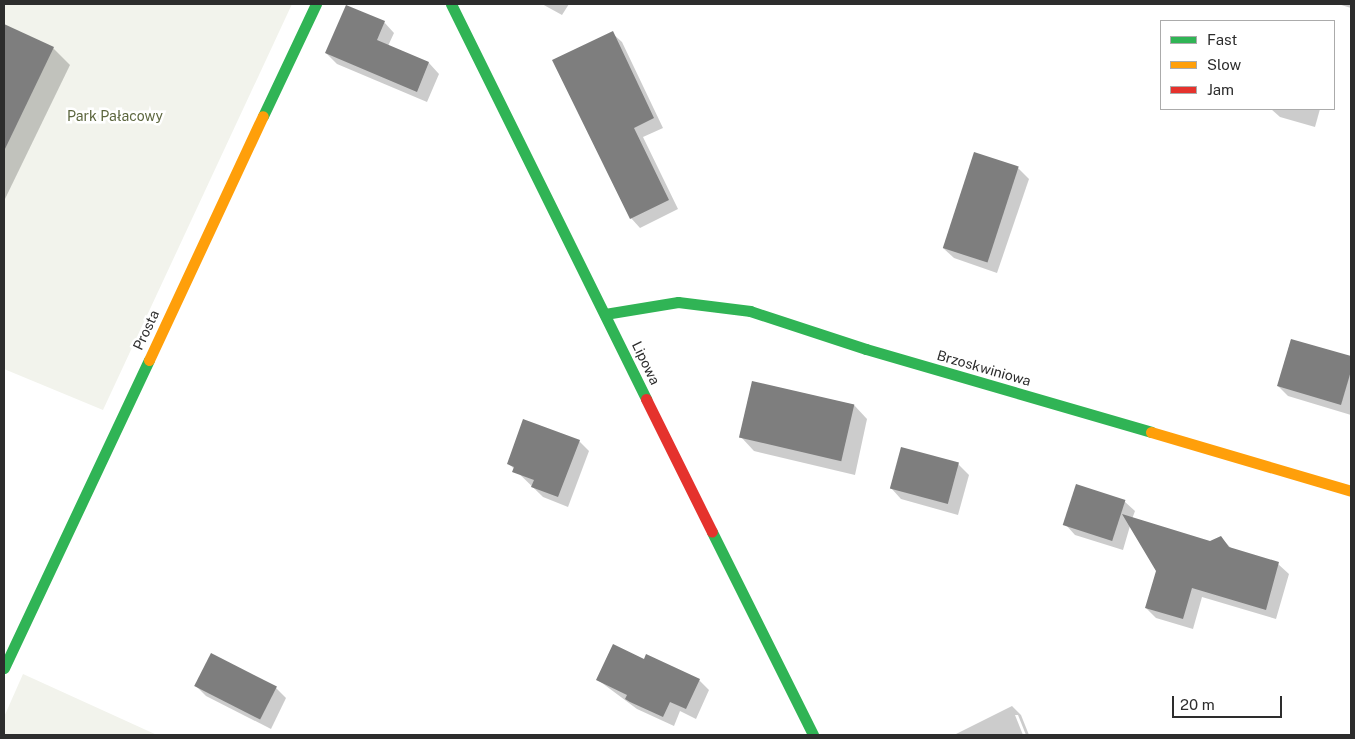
<!DOCTYPE html>
<html>
<head>
<meta charset="utf-8">
<style>
	body { margin:0 }
	#map { position:relative; width:1355px; height:739px; overflow:hidden; background:#fff; font-family:"Public Sans",sans-serif }
	div>[style] { position:absolute }
	.green>* { inset:0; background:#f2f3ec }
	.shadow>* { inset:0; background:#0003 }
	.building>* { inset:0; background:#7e7e7e; transform-origin:0 0 }
	.fast>* { height:11px; margin:-5.5px; padding:0 5.5px; transform-origin:5.5px; border-radius:5.5px; background:#30b455 }
	.slow>* { height:11px; margin:-5.5px; padding:0 5.5px; transform-origin:5.5px; border-radius:5.5px; background:#ff9f0a }
	.jam>* { height:11px; margin:-5.5px; padding:0 5.5px; transform-origin:5.5px; border-radius:5.5px; background:#e5322d }
	span { translate:-50% -50%; white-space:nowrap; text-align:center; line-height:1.15; -webkit-text-stroke:5px #fff; paint-order:stroke }
	.park-label { font-size:14px; color:#5c663e }
	.street-label { font-size:14px; color:#2d2d2d }
	.frame { position:absolute; inset:0; border:5px solid #2d2d2d; pointer-events:none }
	.legend { position:absolute; left:1160px; top:20px; width:175px; height:90px; box-sizing:border-box; background:#fff; border:1px solid #ababab; margin:0; padding:6px 9px; list-style:none; font-size:15px; color:#2d2d2d }
	.legend li { display:flex; align-items:center; gap:10px; height:25px }
	.legend b { width:25px; border:1px solid #ababab }
	.scale { position:absolute; left:1172px; top:696px; width:110px; height:22px; box-sizing:border-box; border:2px solid #2d2d2d; border-top:0; padding-left:6px; font-size:15px; line-height:18px; white-space:nowrap; color:#2d2d2d; -webkit-text-stroke:4px #fff; paint-order:stroke }
</style>
</head>
<body>
<div id="map">
	<div class="green">
		<div style="clip-path:polygon(4px 4px,292px 4px,103px 410px,4px 369px)"></div>
		<div style="clip-path:polygon(23px 674px,157px 735px,4px 735px,4px 717px)"></div>
	</div>
	<div class="shadow">
		<div style="clip-path:polygon(542px 4px,569px 4px,562px 15px)"></div>
		<div style="clip-path:polygon(1338px 4px,1351px 4px,1351px 8px)"></div>
		<div style="clip-path:polygon(384px 22px,394px 33px,388px 46px,429px 63px,439px 74px,427px 102px,337px 64px,326px 53px)"></div>
		<div style="clip-path:polygon(4px 25px,53px 48px,70px 65px,4px 201px)"></div>
		<div style="clip-path:polygon(612px 33px,622px 42px,663px 128px,643px 137px,678px 209px,640px 228px,631px 218px)"></div>
		<div style="clip-path:polygon(1271px 109px,1320px 109px,1315px 127px,1280px 117px)"></div>
		<div style="clip-path:polygon(1018px 168px,1029px 179px,997px 273px,954px 258px,943px 248px)"></div>
		<div style="clip-path:polygon(1291px 340px,1351px 358px,1351px 415px,1288px 396px,1278px 386px)"></div>
		<div style="clip-path:polygon(753px 382px,854px 405px,867px 419px,855px 475px,754px 451px,741px 437px)"></div>
		<div style="clip-path:polygon(579px 441px,589px 451px,568px 507px,543px 497px,508px 463px)"></div>
		<div style="clip-path:polygon(958px 464px,969px 475px,958px 515px,901px 499px,891px 488px)"></div>
		<div style="clip-path:polygon(1124px 501px,1135px 511px,1132px 519px,1210px 542px,1221px 538px,1232px 549px,1278px 564px,1289px 574px,1276px 619px,1202px 597px,1193px 629px,1156px 618px,1146px 608px,1158px 571px,1130px 526px,1123px 550px,1075px 535px,1065px 524px)"></div>
		<div style="clip-path:polygon(645px 660px,699px 680px,709px 690px,696px 719px,680px 711px,674px 726px,637px 709px,598px 680px)"></div>
		<div style="clip-path:polygon(195px 685px,276px 688px,286px 698px,271px 729px,206px 696px)"></div>
		<div style="clip-path:polygon(1012px 706px,1021px 715px,1029px 735px,1026px 735px,1018px 715px,1015px 715px,1023px 735px,954px 735px)"></div>
	</div>
	<div class="building">
		<div style="clip-path:polygon(346px 5px,385px 21px,377px 40px,429px 62px,417px 92px,325px 53px)"></div>
		<div style="clip-path:polygon(4px 24px,54px 47px,4px 151px)"></div>
		<div style="clip-path:polygon(613px 31px,654px 118px,634px 128px,669px 200px,630px 219px,552px 60px)"></div>
		<div style="left:974px;top:152px;width:47px;height:101px;rotate:18deg"></div>
		<div style="clip-path:polygon(1291px 339px,1351px 356px,1351px 371px,1341px 405px,1277px 386px)"></div>
		<div style="left:752px;top:381px;width:105px;height:58px;rotate:13deg"></div>
		<div style="clip-path:polygon(523px 419px,580px 440px,558px 497px,531px 487px,534px 480px,512px 472px,514px 467px,507px 464px)"></div>
		<div style="left:901px;top:447px;width:60px;height:43px;rotate:15deg"></div>
		<div style="left:1076px;top:484px;width:52px;height:43px;rotate:18deg"></div>
		<div style="clip-path:polygon(1122px 514px,1210px 541px,1221px 536px,1229px 547px,1279px 562px,1266px 610px,1192px 588px,1183px 619px,1145px 608px,1156px 571px)"></div>
		<div style="clip-path:polygon(613px 644px,644px 659px,646px 654px,700px 679px,686px 709px,670px 702px,663px 717px,630px 702px,625px 699px,627px 695px,596px 680px)"></div>
		<div style="left:211px;top:653px;width:74px;height:37px;rotate:27deg"></div>
	</div>
	<div class="fast">
		<div style="left:451px;top:4px;width:441px;rotate:63.7deg"></div>
		<div style="left:263px;top:116px;width:124px;rotate:-64.7deg"></div>
		<div style="left:605px;top:314px;width:74px;rotate:-9.3deg"></div>
		<div style="left:678px;top:302px;width:73px;rotate:7.1deg"></div>
		<div style="left:750px;top:311px;width:122px;rotate:18.1deg"></div>
		<div style="left:866px;top:349px;width:297px;rotate:16.2deg"></div>
		<div style="left:712px;top:532px;width:227px;rotate:63.5deg"></div>
		<div style="left:4px;top:668px;width:340px;rotate:-64.8deg"></div>
	</div>
	<div class="slow">
		<div style="left:149px;top:360px;width:269px;rotate:-65deg"></div>
		<div style="left:1151px;top:432px;width:209px;rotate:16.4deg"></div>
	</div>
	<div class="jam">
		<div style="left:646px;top:399px;width:148px;rotate:63.6deg"></div>
	</div>
	<div class="park-label">
		<span style="left:115px;top:116px">Park Pałacowy</span>
	</div>
	<div class="street-label">
		<span style="left:146px;top:330px;rotate:-65deg">Prosta</span>
		<span style="left:646px;top:363px;rotate:64deg">Lipowa</span>
		<span style="left:984px;top:368px;rotate:16deg">Brzoskwiniowa</span>
	</div>
	<div class="frame"></div>
	<ul class="legend">
	<li><b style="height:6px;background:#30b455"></b>Fast</li>
	<li><b style="height:6px;background:#ff9f0a"></b>Slow</li>
	<li><b style="height:6px;background:#e5322d"></b>Jam</li>
	</ul>
	<div class="scale">20 m</div>
</div>
</body>
</html>
